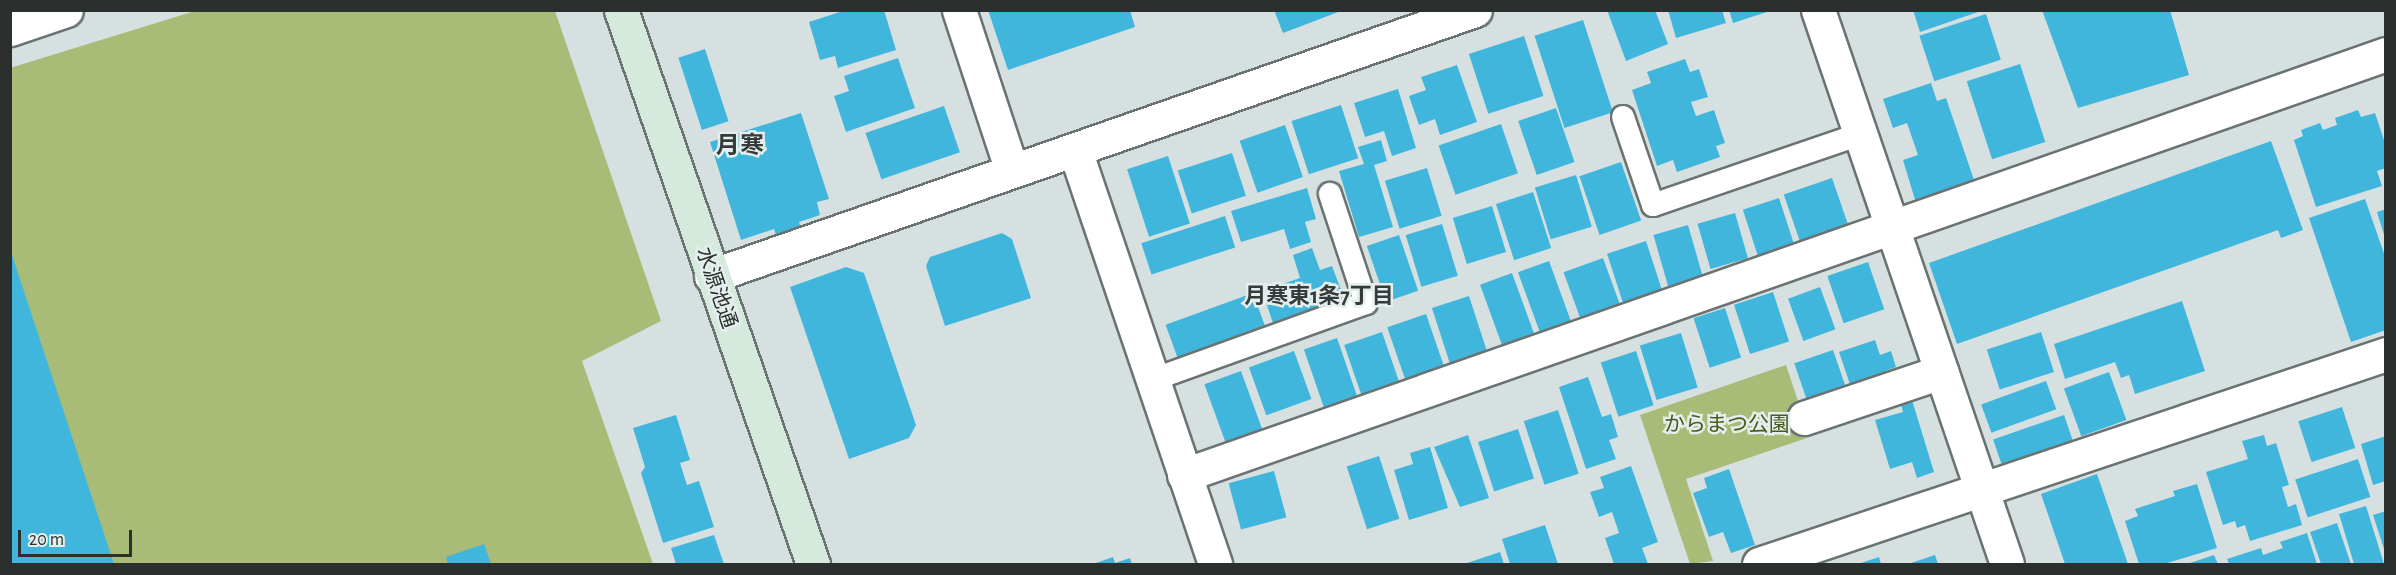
<!DOCTYPE html>
<html>
<head>
<meta charset="utf-8">
<style>
	body { margin:0 }
	#map { position:relative; width:2396px; height:575px; overflow:hidden; background:#d7e0e0; font-family:"Alegreya Sans","Noto Sans JP",sans-serif }
	div>[style] { position:absolute }
	.green>* { inset:0; background:#a8bb77 }
	.building>* { inset:0; background:#41b6dd; transform-origin:0 0 }
	.roads { filter:drop-shadow(2px 0 #6a7372) drop-shadow(-2px 0 #6a7372) drop-shadow(0 2px #6a7372) drop-shadow(0 -2px #6a7372) }
	.lane>* { height:22px; margin:-11px; padding:0 11px; transform-origin:11px; border-radius:11px; background:#fff }
	.street>* { height:33px; margin:-16.5px; padding:0 16.5px; transform-origin:16.5px; border-radius:16.5px; background:#fff }
	.secondary>* { height:33px; margin:-16.5px; padding:0 16.5px; transform-origin:16.5px; border-radius:16.5px; background:#d5eadd }
	span { translate:-50% -50%; white-space:nowrap; text-align:center; line-height:1.15; -webkit-text-stroke:5px #e4eeed; paint-order:stroke }
	.street-label { font-size:21px; color:#2b2f2e }
	.park-label { font-size:21px; color:#4c5a1c }
	.neighbourhood-label { font-size:22px; color:#343b3a; font-weight:700 }
	.quarter-label { font-size:24px; color:#343b3a; font-weight:700 }
	.frame { position:absolute; inset:0; border:12px solid #2b2f2e; pointer-events:none }
	.scale { position:absolute; left:18px; top:530px; width:114px; height:27px; box-sizing:border-box; border:3px solid #2b2f2e; border-top:0; padding-left:8px; font-size:18px; line-height:21px; white-space:nowrap; color:#2b2f2e; -webkit-text-stroke:4px #e4eeed; paint-order:stroke }
</style>
</head>
<body>
<div id="map">
	<div class="green">
		<div style="clip-path:polygon(195px 11px,555px 11px,661px 321px,582px 361px,653px 564px,11px 564px,10px 68px)"></div>
		<div style="clip-path:polygon(1786px 365px,1810px 437px,1686px 479px,1713px 561px,1690px 564px,1640px 415px)"></div>
	</div>
	<div class="building">
		<div style="clip-path:polygon(846px 10px,884px 10px,896px 50px,838px 68px,835px 56px,820px 60px,809px 22px)"></div>
		<div style="clip-path:polygon(988px 10px,1130px 10px,1135px 27px,1008px 70px)"></div>
		<div style="clip-path:polygon(1274px 10px,1341px 10px,1341px 11px,1283px 33px)"></div>
		<div style="clip-path:polygon(1607px 10px,1655px 10px,1668px 44px,1626px 61px)"></div>
		<div style="clip-path:polygon(1668px 10px,1722px 10px,1726px 23px,1676px 38px)"></div>
		<div style="clip-path:polygon(1729px 10px,1770px 10px,1770px 11px,1733px 23px)"></div>
		<div style="clip-path:polygon(1913px 10px,1981px 10px,1981px 11px,1920px 32px)"></div>
		<div style="clip-path:polygon(2042px 10px,2170px 10px,2189px 75px,2078px 108px)"></div>
		<div style="left:1986px;top:14px;width:48px;height:70px;rotate:72deg"></div>
		<div style="left:1583px;top:20px;width:97px;height:51px;rotate:72deg"></div>
		<div style="left:1524px;top:36px;width:63px;height:58px;rotate:72deg"></div>
		<div style="left:705px;top:49px;width:76px;height:28px;rotate:72deg"></div>
		<div style="clip-path:polygon(898px 58px,915px 108px,846px 132px,834px 96px,849px 91px,844px 76px)"></div>
		<div style="clip-path:polygon(1685px 59px,1690px 72px,1699px 69px,1708px 97px,1691px 102px,1696px 116px,1714px 110px,1725px 143px,1716px 146px,1720px 157px,1677px 172px,1673px 160px,1657px 166px,1632px 90px,1651px 83px,1647px 72px)"></div>
		<div style="left:2020px;top:64px;width:82px;height:56px;rotate:72deg"></div>
		<div style="clip-path:polygon(1457px 65px,1477px 122px,1440px 135px,1435px 119px,1419px 125px,1409px 96px,1426px 90px,1421px 77px)"></div>
		<div style="clip-path:polygon(1931px 83px,1937px 101px,1946px 98px,1975px 183px,1916px 203px,1903px 160px,1918px 155px,1907px 123px,1893px 128px,1883px 99px)"></div>
		<div style="clip-path:polygon(1398px 89px,1416px 148px,1392px 156px,1384px 131px,1365px 137px,1354px 103px)"></div>
		<div style="left:1341px;top:105px;width:56px;height:52px;rotate:72deg"></div>
		<div style="left:944px;top:106px;width:49px;height:83px;rotate:71deg"></div>
		<div style="left:1556px;top:108px;width:57px;height:40px;rotate:71deg"></div>
		<div style="clip-path:polygon(2358px 110px,2361px 117px,2375px 113px,2386px 146px,2386px 168px,2377px 171px,2382px 186px,2316px 207px,2294px 140px,2303px 136px,2301px 130px,2320px 123px,2323px 130px,2337px 125px,2335px 118px)"></div>
		<div style="clip-path:polygon(801px 113px,829px 199px,817px 202px,820px 215px,799px 222px,803px 233px,778px 241px,774px 229px,741px 240px,710px 142px)"></div>
		<div style="left:1501px;top:124px;width:52px;height:66px;rotate:71deg"></div>
		<div style="left:1285px;top:125px;width:55px;height:48px;rotate:71deg"></div>
		<div style="clip-path:polygon(1381px 140px,1387px 161px,1374px 165px,1393px 227px,1359px 237px,1339px 171px,1364px 164px,1358px 147px)"></div>
		<div style="clip-path:polygon(2271px 141px,2303px 230px,2281px 238px,2278px 230px,1957px 344px,1929px 263px)"></div>
		<div style="left:1232px;top:153px;width:45px;height:57px;rotate:72deg"></div>
		<div style="left:1168px;top:156px;width:71px;height:43px;rotate:72deg"></div>
		<div style="left:1621px;top:162px;width:62px;height:44px;rotate:71deg"></div>
		<div style="left:1427px;top:168px;width:50px;height:44px;rotate:73deg"></div>
		<div style="left:1576px;top:175px;width:54px;height:43px;rotate:73deg"></div>
		<div style="left:1832px;top:178px;width:55px;height:51px;rotate:71deg"></div>
		<div style="clip-path:polygon(1307px 188px,1316px 219px,1305px 222px,1311px 242px,1290px 249px,1284px 229px,1241px 242px,1231px 211px)"></div>
		<div style="left:1533px;top:192px;width:59px;height:39px;rotate:72deg"></div>
		<div style="left:1779px;top:198px;width:54px;height:38px;rotate:72deg"></div>
		<div style="clip-path:polygon(2365px 199px,2386px 259px,2386px 330px,2351px 342px,2309px 218px)"></div>
		<div style="left:1492px;top:206px;width:48px;height:41px;rotate:73deg"></div>
		<div style="clip-path:polygon(2386px 209px,2386px 237px,2385px 238px,2377px 212px)"></div>
		<div style="left:1735px;top:213px;width:47px;height:39px;rotate:74deg"></div>
		<div style="left:1225px;top:216px;width:33px;height:88px;rotate:72deg"></div>
		<div style="left:1442px;top:224px;width:54px;height:38px;rotate:73deg"></div>
		<div style="left:1688px;top:225px;width:54px;height:36px;rotate:74deg"></div>
		<div style="clip-path:polygon(1002px 233px,1012px 239px,1031px 298px,945px 326px,926px 266px,930px 257px)"></div>
		<div style="left:1399px;top:235px;width:59px;height:34px;rotate:71deg"></div>
		<div style="left:1646px;top:241px;width:59px;height:41px;rotate:72deg"></div>
		<div style="clip-path:polygon(1312px 248px,1320px 270px,1332px 266px,1344px 298px,1273px 323px,1262px 291px,1300px 278px,1293px 255px)"></div>
		<div style="clip-path:polygon(10px 252px,11px 252px,114px 564px,10px 564px)"></div>
		<div style="left:1603px;top:258px;width:50px;height:42px;rotate:70deg"></div>
		<div style="left:1549px;top:261px;width:65px;height:33px;rotate:70deg"></div>
		<div style="left:1868px;top:262px;width:50px;height:43px;rotate:71deg"></div>
		<div style="clip-path:polygon(846px 267px,864px 273px,916px 425px,909px 438px,849px 459px,790px 287px)"></div>
		<div style="left:1512px;top:273px;width:66px;height:34px;rotate:70deg"></div>
		<div style="left:1820px;top:287px;width:45px;height:34px;rotate:70deg"></div>
		<div style="left:1773px;top:292px;width:52px;height:41px;rotate:72deg"></div>
		<div style="left:1253px;top:293px;width:40px;height:93px;rotate:70deg"></div>
		<div style="left:1469px;top:296px;width:64px;height:39px;rotate:72deg"></div>
		<div style="clip-path:polygon(2182px 301px,2205px 371px,2135px 394px,2129px 375px,2121px 378px,2115px 362px,2065px 379px,2054px 344px)"></div>
		<div style="left:1725px;top:308px;width:52px;height:33px;rotate:72deg"></div>
		<div style="left:1426px;top:314px;width:55px;height:41px;rotate:71deg"></div>
		<div style="left:1382px;top:332px;width:57px;height:40px;rotate:71deg"></div>
		<div style="left:2041px;top:332px;width:42px;height:57px;rotate:72deg"></div>
		<div style="left:1681px;top:333px;width:57px;height:43px;rotate:73deg"></div>
		<div style="left:1337px;top:338px;width:62px;height:35px;rotate:71deg"></div>
		<div style="clip-path:polygon(1875px 340px,1880px 355px,1891px 351px,1896px 367px,1885px 371px,1889px 384px,1854px 396px,1839px 352px)"></div>
		<div style="left:1833px;top:350px;width:37px;height:41px;rotate:71deg"></div>
		<div style="left:1294px;top:351px;width:51px;height:48px;rotate:70deg"></div>
		<div style="left:1636px;top:351px;width:57px;height:37px;rotate:72deg"></div>
		<div style="left:1241px;top:371px;width:70px;height:39px;rotate:70deg"></div>
		<div style="left:2109px;top:372px;width:51px;height:48px;rotate:70deg"></div>
		<div style="clip-path:polygon(1588px 377px,1602px 417px,1611px 414px,1618px 437px,1609px 440px,1616px 459px,1586px 469px,1559px 387px)"></div>
		<div style="left:2046px;top:381px;width:30px;height:69px;rotate:70deg"></div>
		<div style="clip-path:polygon(1912px 400px,1934px 472px,1917px 478px,1912px 462px,1890px 469px,1875px 420px,1903px 412px,1901px 404px)"></div>
		<div style="left:2342px;top:407px;width:43px;height:46px;rotate:72deg"></div>
		<div style="left:1558px;top:410px;width:67px;height:36px;rotate:72deg"></div>
		<div style="clip-path:polygon(676px 415px,690px 460px,680px 463px,687px 485px,699px 481px,714px 527px,663px 543px,641px 473px,645px 467px,633px 428px)"></div>
		<div style="left:2064px;top:415px;width:31px;height:75px;rotate:71deg"></div>
		<div style="left:1518px;top:429px;width:52px;height:42px;rotate:72deg"></div>
		<div style="clip-path:polygon(1468px 435px,1489px 498px,1460px 507px,1434px 447px)"></div>
		<div style="clip-path:polygon(2264px 435px,2267px 446px,2276px 443px,2289px 485px,2282px 487px,2288px 507px,2296px 504px,2302px 525px,2250px 541px,2245px 525px,2237px 528px,2235px 521px,2223px 525px,2206px 472px,2248px 459px,2242px 441px)"></div>
		<div style="clip-path:polygon(2386px 436px,2386px 481px,2373px 485px,2361px 444px)"></div>
		<div style="clip-path:polygon(1430px 447px,1448px 508px,1409px 520px,1394px 470px,1413px 464px,1410px 453px)"></div>
		<div style="left:1379px;top:456px;width:66px;height:34px;rotate:72deg"></div>
		<div style="left:2358px;top:459px;width:40px;height:66px;rotate:72deg"></div>
		<div style="clip-path:polygon(1631px 466px,1658px 542px,1642px 548px,1648px 564px,1614px 564px,1605px 538px,1619px 533px,1612px 512px,1599px 517px,1590px 492px,1604px 488px,1600px 477px)"></div>
		<div style="clip-path:polygon(1729px 469px,1755px 545px,1731px 553px,1723px 532px,1709px 537px,1693px 493px,1707px 488px,1704px 478px)"></div>
		<div style="left:1274px;top:471px;width:48px;height:47px;rotate:75deg"></div>
		<div style="clip-path:polygon(2097px 474px,2128px 564px,2065px 564px,2041px 494px)"></div>
		<div style="clip-path:polygon(2197px 484px,2217px 548px,2164px 564px,2139px 564px,2125px 521px,2138px 516px,2135px 509px,2175px 496px,2173px 491px)"></div>
		<div style="clip-path:polygon(2366px 506px,2384px 564px,2354px 564px,2339px 514px)"></div>
		<div style="clip-path:polygon(2386px 511px,2386px 552px,2385px 552px,2373px 515px)"></div>
		<div style="clip-path:polygon(2337px 523px,2351px 564px,2321px 564px,2310px 532px)"></div>
		<div style="clip-path:polygon(1545px 525px,1558px 564px,1510px 564px,1502px 539px)"></div>
		<div style="clip-path:polygon(2307px 533px,2317px 564px,2229px 564px,2227px 559px,2261px 548px,2263px 555px,2283px 548px,2280px 542px)"></div>
		<div style="clip-path:polygon(714px 535px,724px 564px,676px 564px,671px 548px)"></div>
		<div style="clip-path:polygon(484px 544px,491px 564px,448px 564px,446px 557px)"></div>
		<div style="clip-path:polygon(1500px 552px,1504px 564px,1464px 564px)"></div>
		<div style="clip-path:polygon(1935px 555px,1938px 564px,1908px 564px)"></div>
		<div style="clip-path:polygon(2214px 555px,2218px 564px,2187px 564px)"></div>
		<div style="clip-path:polygon(1113px 557px,1115px 563px,1130px 558px,1132px 564px,1093px 564px)"></div>
		<div style="clip-path:polygon(1879px 557px,1881px 564px,1858px 564px)"></div>
	</div>
	<div class="roads">
		<div class="lane">
			<div style="left:1623px;top:117px;width:93px;rotate:71.2deg"></div>
			<div style="left:1653px;top:205px;width:219px;rotate:-18.9deg"></div>
			<div style="left:1152px;top:380px;width:227px;rotate:-19.8deg"></div>
			<div style="left:1366px;top:303px;width:115px;rotate:-108.3deg"></div>
		</div>
		<div class="street">
			<div style="left:959px;top:10px;width:169px;rotate:71.8deg"></div>
			<div style="left:1818px;top:10px;width:585px;rotate:71.16deg"></div>
			<div style="left:10px;top:29px;width:59px;rotate:-18.7deg"></div>
			<div style="left:1075px;top:150px;width:437px;rotate:71.3deg"></div>
			<div style="left:711px;top:276px;width:809px;rotate:-19.2deg"></div>
			<div style="left:1804px;top:418px;width:145px;rotate:-18.6deg"></div>
			<div style="left:1184px;top:475px;width:1274px;rotate:-19.3deg"></div>
			<div style="left:1759px;top:564px;width:661px;rotate:-18.52deg"></div>
		</div>
		<div class="secondary">
			<div style="left:621px;top:10px;width:586px;rotate:70.89deg"></div>
		</div>
	</div>
	<div class="street-label">
		<span style="left:716px;top:288px;rotate:71deg">水源池通</span>
	</div>
	<div class="park-label">
		<span style="left:1727px;top:425px">からまつ公園</span>
	</div>
	<div class="neighbourhood-label">
		<span style="left:1319px;top:297px">月寒東1条7丁目</span>
	</div>
	<div class="quarter-label">
		<span style="left:740px;top:147px">月寒</span>
	</div>
	<div class="frame"></div>
	<div class="scale">20 m</div>
</div>
</body>
</html>
